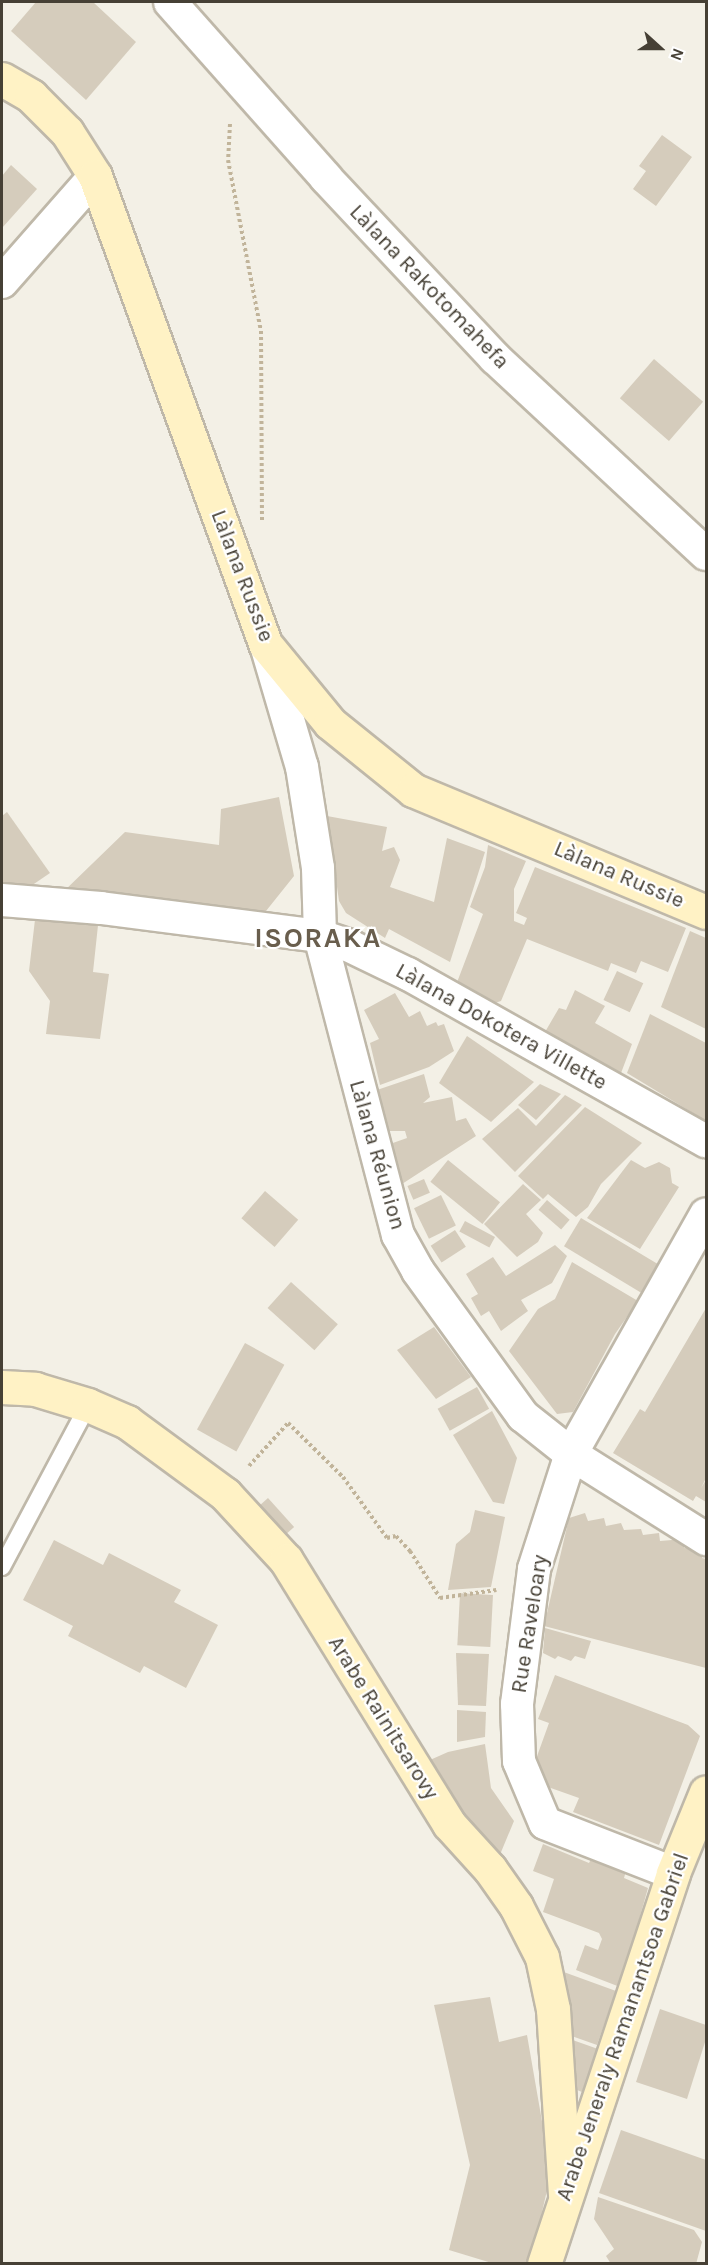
<!DOCTYPE html>
<html>
<head>
<meta charset="utf-8">
<style>
	body { margin:0 }
	#map { position:relative; width:708px; height:2265px; overflow:hidden; background:#f3f0e6; font-family:Karla,sans-serif }
	div>[style] { position:absolute }
	.building>* { inset:0; background:#d5ccbc; transform-origin:0 0 }
	.path>* { height:4px; margin-top:-2px; transform-origin:0; background:repeating-linear-gradient(90deg,#c1b49a 0 3px,transparent 0 6px) }
	.roads { filter:drop-shadow(2px 0 #bfb8a9) drop-shadow(-2px 0 #bfb8a9) drop-shadow(0 2px #bfb8a9) drop-shadow(0 -2px #bfb8a9) }
	.lane>* { height:16px; margin:-8px; padding:0 8px; transform-origin:8px; border-radius:8px; background:#fff }
	.street>* { height:32px; margin:-16px; padding:0 16px; transform-origin:16px; border-radius:16px; background:#fff }
	.secondary>* { height:33px; margin:-16.5px; padding:0 16.5px; transform-origin:16.5px; border-radius:16.5px; background:#fff2c5 }
	span { translate:-50% -50%; white-space:nowrap; text-align:center; line-height:1.15; -webkit-text-stroke:4.5px #fff; paint-order:stroke }
	.street-label { font-size:22px; color:#464035 }
	.district-label { font-size:28px; color:#695e4d; font-weight:700; letter-spacing:1.5px }
	.frame { position:absolute; inset:0; border:3px solid #464035; pointer-events:none }
	.north { position:absolute; left:630px; top:18px; width:60px; height:60px; -webkit-text-stroke:4px #fff; paint-order:stroke; rotate:111deg; font-size:16px; font-weight:700; line-height:24px; text-align:center; color:#464035 }
	.north::after { content:''; display:block; margin:auto; width:21px; height:27px; background:#464035; clip-path:polygon(50% 0,100% 100%,50% 72%,0 100%) }
</style>
</head>
<body>
<div id="map">
	<div class="building">
		<div style="clip-path:polygon(36px 2px,93px 2px,136px 42px,86px 100px,11px 31px)"></div>
		<div style="clip-path:polygon(662px 135px,692px 157px,656px 206px,633px 189px,646px 171px,639px 166px)"></div>
		<div style="clip-path:polygon(11px 165px,37px 189px,2px 228px,2px 176px)"></div>
		<div style="left:654px;top:359px;width:65px;height:52px;rotate:41deg"></div>
		<div style="clip-path:polygon(279px 797px,294px 876px,262px 916px,61px 894px,125px 832px,219px 845px,221px 809px)"></div>
		<div style="clip-path:polygon(7px 812px,50px 873px,28px 888px,2px 885px,2px 816px)"></div>
		<div style="clip-path:polygon(327px 816px,387px 827px,382px 851px,394px 847px,400px 860px,390px 887px,434px 902px,447px 838px,485px 852px,450px 962px,389px 929px,385px 938px,346px 913px,339px 901px)"></div>
		<div style="clip-path:polygon(488px 845px,526px 861px,514px 889px,514px 921px,524px 925px,527px 918px,516px 913px,535px 867px,686px 928px,668px 972px,641px 961px,636px 973px,611px 963px,608px 971px,527px 939px,501px 1001px,492px 1004px,456px 985px,483px 914px,470px 907px,485px 867px)"></div>
		<div style="clip-path:polygon(36px 911px,99px 916px,93px 972px,109px 974px,100px 1039px,46px 1034px,50px 1001px,29px 971px)"></div>
		<div style="clip-path:polygon(690px 931px,706px 938px,706px 1029px,661px 1007px)"></div>
		<div style="left:617px;top:971px;width:29px;height:32px;rotate:25deg"></div>
		<div style="clip-path:polygon(575px 990px,605px 1006px,595px 1023px,632px 1044px,618px 1081px,547px 1042px,545px 1032px,559px 1008px,566px 1010px)"></div>
		<div style="clip-path:polygon(395px 993px,409px 1017px,420px 1011px,427px 1026px,436px 1022px,438px 1026px,444px 1024px,454px 1051px,429px 1067px,380px 1085px,370px 1043px,379px 1039px,364px 1010px)"></div>
		<div style="clip-path:polygon(650px 1014px,706px 1043px,706px 1121px,627px 1073px)"></div>
		<div style="clip-path:polygon(467px 1036px,534px 1082px,491px 1122px,439px 1083px)"></div>
		<div style="clip-path:polygon(424px 1074px,430px 1097px,423px 1103px,452px 1097px,456px 1121px,466px 1118px,476px 1136px,402px 1184px,390px 1144px,407px 1138px,405px 1131px,385px 1131px,377px 1090px)"></div>
		<div style="clip-path:polygon(540px 1084px,561px 1094px,536px 1120px,518px 1105px)"></div>
		<div style="clip-path:polygon(565px 1095px,582px 1105px,515px 1172px,482px 1139px,518px 1108px,536px 1126px)"></div>
		<div style="clip-path:polygon(585px 1107px,642px 1143px,601px 1184px,588px 1207px,576px 1217px,548px 1194px,543px 1199px,518px 1176px)"></div>
		<div style="left:448px;top:1160px;width:67px;height:28px;rotate:39deg"></div>
		<div style="clip-path:polygon(631px 1160px,645px 1168px,659px 1162px,670px 1168px,672px 1183px,679px 1187px,640px 1249px,587px 1218px)"></div>
		<div style="left:424px;top:1179px;width:15px;height:18px;rotate:67deg"></div>
		<div style="clip-path:polygon(523px 1184px,541px 1200px,526px 1214px,543px 1233px,538px 1242px,517px 1257px,484px 1224px)"></div>
		<div style="left:265px;top:1191px;width:44px;height:36px;rotate:41deg"></div>
		<div style="left:441px;top:1195px;width:34px;height:30px;rotate:64deg"></div>
		<div style="left:547px;top:1200px;width:30px;height:13px;rotate:41deg"></div>
		<div style="left:581px;top:1218px;width:90px;height:33px;rotate:31deg"></div>
		<div style="left:465px;top:1221px;width:34px;height:12px;rotate:28deg"></div>
		<div style="left:455px;top:1230px;width:20px;height:29px;rotate:57deg"></div>
		<div style="clip-path:polygon(555px 1245px,567px 1256px,552px 1283px,521px 1300px,528px 1311px,501px 1331px,489px 1311px,481px 1316px,471px 1298px,478px 1294px,466px 1274px,493px 1257px,506px 1276px)"></div>
		<div style="clip-path:polygon(572px 1262px,638px 1301px,615px 1334px,573px 1412px,557px 1414px,509px 1351px,538px 1309px,555px 1299px)"></div>
		<div style="left:291px;top:1282px;width:63px;height:35px;rotate:42deg"></div>
		<div style="clip-path:polygon(706px 1308px,706px 1478px,701px 1488px,706px 1480px,706px 1502px,696px 1496px,693px 1501px,613px 1453px,640px 1409px,645px 1412px)"></div>
		<div style="clip-path:polygon(434px 1327px,471px 1377px,436px 1399px,397px 1350px)"></div>
		<div style="left:245px;top:1343px;width:45px;height:99px;rotate:29deg"></div>
		<div style="left:477px;top:1387px;width:25px;height:45px;rotate:61deg"></div>
		<div style="clip-path:polygon(492px 1411px,517px 1458px,504px 1504px,493px 1502px,453px 1435px)"></div>
		<div style="left:268px;top:1498px;width:39px;height:21px;rotate:48deg"></div>
		<div style="clip-path:polygon(475px 1510px,505px 1517px,491px 1587px,448px 1590px,456px 1544px,470px 1532px)"></div>
		<div style="clip-path:polygon(585px 1513px,588px 1521px,604px 1518px,606px 1526px,621px 1523px,624px 1530px,641px 1529px,643px 1535px,659px 1533px,660px 1541px,684px 1539px,684px 1548px,703px 1550px,702px 1558px,706px 1559px,706px 1668px,544px 1626px,569px 1518px)"></div>
		<div style="clip-path:polygon(54px 1540px,103px 1565px,109px 1553px,181px 1590px,174px 1602px,218px 1625px,186px 1688px,144px 1666px,140px 1673px,68px 1636px,73px 1626px,23px 1600px)"></div>
		<div style="left:493px;top:1595px;width:52px;height:33px;rotate:93deg"></div>
		<div style="clip-path:polygon(545px 1628px,591px 1641px,585px 1659px,575px 1656px,571px 1661px,558px 1656px,555px 1659px,543px 1653px)"></div>
		<div style="clip-path:polygon(456px 1653px,489px 1654px,486px 1706px,458px 1705px)"></div>
		<div style="clip-path:polygon(555px 1675px,688px 1725px,700px 1736px,659px 1845px,573px 1812px,579px 1798px,548px 1787px,536px 1759px,549px 1723px,538px 1719px)"></div>
		<div style="clip-path:polygon(457px 1710px,486px 1712px,485px 1737px,457px 1742px)"></div>
		<div style="clip-path:polygon(485px 1744px,491px 1788px,514px 1821px,499px 1857px,454px 1809px,421px 1764px,448px 1752px)"></div>
		<div style="clip-path:polygon(543px 1844px,589px 1863px,592px 1857px,626px 1871px,624px 1878px,648px 1888px,620px 1987px,576px 1970px,585px 1945px,598px 1950px,602px 1939px,599px 1933px,543px 1912px,554px 1879px,533px 1871px)"></div>
		<div style="clip-path:polygon(550px 1967px,616px 1991px,597px 2045px,566px 2034px)"></div>
		<div style="clip-path:polygon(490px 1997px,499px 2042px,527px 2035px,551px 2173px,530px 2264px,495px 2264px,449px 2250px,470px 2165px,434px 2005px)"></div>
		<div style="clip-path:polygon(660px 2009px,706px 2025px,706px 2039px,687px 2099px,636px 2082px)"></div>
		<div style="clip-path:polygon(567px 2038px,598px 2049px,582px 2092px,565px 2085px)"></div>
		<div style="clip-path:polygon(621px 2130px,706px 2160px,706px 2231px,599px 2193px)"></div>
		<div style="clip-path:polygon(598px 2197px,694px 2230px,702px 2242px,696px 2264px,611px 2264px,606px 2256px,614px 2249px,594px 2219px)"></div>
	</div>
	<div class="path">
		<div style="left:230px;top:124px;width:36px;rotate:93deg"></div>
		<div style="left:228px;top:160px;width:174px;rotate:79.1deg"></div>
		<div style="left:261px;top:331px;width:190px;rotate:89.7deg"></div>
		<div style="left:249px;top:1466px;width:58px;rotate:-47.8deg"></div>
		<div style="left:288px;top:1423px;width:77px;rotate:44.5deg"></div>
		<div style="left:343px;top:1477px;width:75px;rotate:54.2deg"></div>
		<div style="left:387px;top:1538px;width:9px;rotate:-13deg"></div>
		<div style="left:396px;top:1536px;width:21px;rotate:47deg"></div>
		<div style="left:410px;top:1551px;width:56px;rotate:57.4deg"></div>
		<div style="left:440px;top:1598px;width:57px;rotate:-8.1deg"></div>
	</div>
	<div class="roads">
		<div class="lane">
			<div style="left:2px;top:1567px;width:183px;rotate:-62deg"></div>
		</div>
		<div class="street">
			<div style="left:170px;top:2px;width:235px;rotate:48.4deg"></div>
			<div style="left:326px;top:178px;width:247px;rotate:46.8deg"></div>
			<div style="left:495px;top:358px;width:288px;rotate:42.9deg"></div>
			<div style="left:2px;top:282px;width:141px;rotate:-48.7deg"></div>
			<div style="left:266px;top:645px;width:127px;rotate:73.6deg"></div>
			<div style="left:302px;top:767px;width:102px;rotate:81deg"></div>
			<div style="left:318px;top:868px;width:68px;rotate:88.3deg"></div>
			<div style="left:320px;top:936px;width:309px;rotate:75.4deg"></div>
			<div style="left:398px;top:1235px;width:41px;rotate:60.9deg"></div>
			<div style="left:418px;top:1271px;width:179px;rotate:54.1deg"></div>
			<div style="left:523px;top:1416px;width:61px;rotate:38.4deg"></div>
			<div style="left:571px;top:1454px;width:160px;rotate:32.2deg"></div>
			<div style="left:2px;top:900px;width:99px;rotate:4.6deg"></div>
			<div style="left:101px;top:908px;width:221px;rotate:7.3deg"></div>
			<div style="left:320px;top:936px;width:32px;rotate:18deg"></div>
			<div style="left:350px;top:946px;width:64px;rotate:25.8deg"></div>
			<div style="left:408px;top:974px;width:342px;rotate:29.3deg"></div>
			<div style="left:673px;top:1873px;width:137px;rotate:-158.7deg"></div>
			<div style="left:545px;top:1823px;width:67px;rotate:-112.8deg"></div>
			<div style="left:519px;top:1761px;width:57px;rotate:-92deg"></div>
			<div style="left:517px;top:1704px;width:136px;rotate:-82.8deg"></div>
			<div style="left:534px;top:1569px;width:121px;rotate:-72.2deg"></div>
			<div style="left:571px;top:1454px;width:275px;rotate:-60.6deg"></div>
		</div>
		<div class="secondary">
			<div style="left:2px;top:79px;width:34px;rotate:30deg"></div>
			<div style="left:31px;top:96px;width:51px;rotate:45deg"></div>
			<div style="left:67px;top:132px;width:52px;rotate:57.5deg"></div>
			<div style="left:95px;top:176px;width:499px;rotate:70deg"></div>
			<div style="left:266px;top:645px;width:101px;rotate:50.6deg"></div>
			<div style="left:330px;top:723px;width:107px;rotate:38.9deg"></div>
			<div style="left:413px;top:790px;width:317px;rotate:22.6deg"></div>
			<div style="left:2px;top:1387px;width:33px;rotate:3deg"></div>
			<div style="left:35px;top:1389px;width:55px;rotate:16.8deg"></div>
			<div style="left:88px;top:1405px;width:43px;rotate:23.6deg"></div>
			<div style="left:127px;top:1422px;width:122px;rotate:36.3deg"></div>
			<div style="left:225px;top:1494px;width:90px;rotate:47.3deg"></div>
			<div style="left:286px;top:1560px;width:310px;rotate:58.3deg"></div>
			<div style="left:449px;top:1824px;width:61px;rotate:47.7deg"></div>
			<div style="left:490px;top:1869px;width:45px;rotate:54.9deg"></div>
			<div style="left:516px;top:1906px;width:57px;rotate:63deg"></div>
			<div style="left:542px;top:1957px;width:53px;rotate:78.1deg"></div>
			<div style="left:553px;top:2009px;width:186px;rotate:86.3deg"></div>
			<div style="left:544px;top:2264px;width:412px;rotate:-71.7deg"></div>
			<div style="left:673px;top:1873px;width:87px;rotate:-67.8deg"></div>
		</div>
	</div>
	<div class="street-label">
		<span style="left:429px;top:287px;rotate:46deg">Làlana Rakotomahefa</span>
		<span style="left:242px;top:576px;rotate:69deg">Làlana Russie</span>
		<span style="left:619px;top:875px;rotate:23deg">Làlana Russie</span>
		<span style="left:501px;top:1027px;rotate:29deg">Làlana Dokotera Villette</span>
		<span style="left:377px;top:1155px;rotate:74deg">Làlana Réunion</span>
		<span style="left:530px;top:1624px;rotate:-81deg">Rue Raveloary</span>
		<span style="left:383px;top:1718px;rotate:58deg">Arabe Rainitsarovy</span>
		<span style="left:623px;top:2027px;rotate:-71deg">Arabe Jeneraly Ramanantsoa Gabriel</span>
	</div>
	<div class="district-label">
		<span style="left:318px;top:938px">ISORAKA</span>
	</div>
	<div class="frame"></div>
	<div class="north">N</div>
</div>
</body>
</html>
